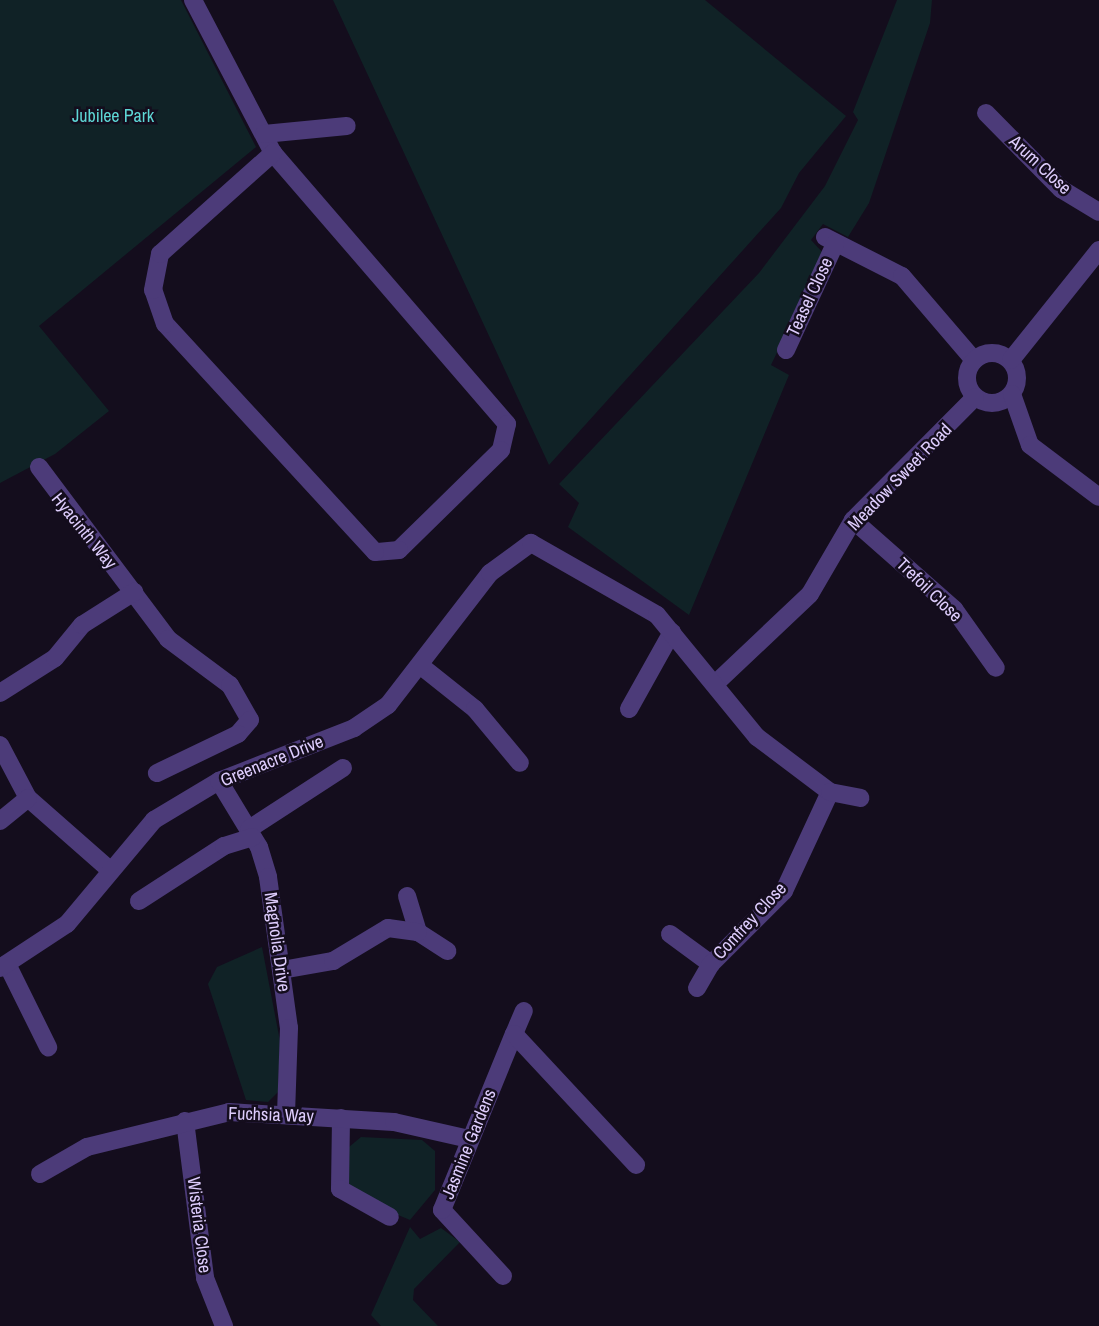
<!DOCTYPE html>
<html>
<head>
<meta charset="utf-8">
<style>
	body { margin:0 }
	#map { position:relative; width:1099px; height:1326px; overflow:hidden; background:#140d1d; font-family:"Archivo Narrow",sans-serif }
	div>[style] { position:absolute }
	.green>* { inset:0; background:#102226 }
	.minor>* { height:18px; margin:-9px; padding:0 9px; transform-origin:9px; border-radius:9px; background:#4c3b79 }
	.minor>.ring { margin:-9px; padding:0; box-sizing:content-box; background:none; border:18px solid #4c3b79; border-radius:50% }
	span { translate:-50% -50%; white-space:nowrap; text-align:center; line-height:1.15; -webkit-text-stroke:5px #140d1d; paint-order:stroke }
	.park-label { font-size:18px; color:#5ed6d5 }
	.street-label { font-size:18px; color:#ddccfc }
</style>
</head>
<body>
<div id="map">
	<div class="green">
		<div style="clip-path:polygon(0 0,181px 0,256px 147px,39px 326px,109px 411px,55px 454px,0 483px)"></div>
		<div style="clip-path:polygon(333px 0,705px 0,846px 116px,799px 173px,781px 208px,549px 465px)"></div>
		<div style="clip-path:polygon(897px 0,932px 0,930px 23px,869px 203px,848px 237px,823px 224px,811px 240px,824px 254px,771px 365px,789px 375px,689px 615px,568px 527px,579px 503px,559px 484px,759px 273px,825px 186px,858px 120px,853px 112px)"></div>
		<div style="clip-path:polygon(262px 947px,280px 1041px,278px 1092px,268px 1102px,246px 1100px,208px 984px,217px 967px)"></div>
		<div style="clip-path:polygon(361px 1137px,422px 1140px,435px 1151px,435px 1190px,410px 1220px,346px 1193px,349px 1147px)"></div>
		<div style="clip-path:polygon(410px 1227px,420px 1239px,441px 1228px,460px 1242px,414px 1289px,413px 1300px,438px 1326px,381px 1326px,371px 1315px)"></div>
	</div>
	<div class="minor">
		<div style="left:193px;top:0;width:173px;rotate:62.4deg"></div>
		<div style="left:273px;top:153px;width:358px;rotate:49.2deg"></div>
		<div style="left:507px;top:424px;width:27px;rotate:103deg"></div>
		<div style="left:501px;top:450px;width:143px;rotate:135.6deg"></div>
		<div style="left:399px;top:550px;width:24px;rotate:175deg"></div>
		<div style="left:375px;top:552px;width:310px;rotate:-132.6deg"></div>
		<div style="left:165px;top:324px;width:36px;rotate:-109deg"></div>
		<div style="left:153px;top:290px;width:37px;rotate:-79deg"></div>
		<div style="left:160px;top:254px;width:152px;rotate:-41.8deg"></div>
		<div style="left:986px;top:113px;width:107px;rotate:45.4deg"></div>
		<div style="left:1061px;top:189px;width:44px;rotate:31.2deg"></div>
		<div style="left:264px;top:134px;width:83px;rotate:-5.5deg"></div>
		<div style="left:825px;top:237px;width:86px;rotate:26.9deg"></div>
		<div style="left:902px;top:276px;width:111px;rotate:49.4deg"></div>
		<div style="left:786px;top:350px;width:117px;rotate:-65.2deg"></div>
		<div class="ring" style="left:967px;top:353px;width:32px;height:32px"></div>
		<div style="left:1011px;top:360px;width:141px;rotate:-51.3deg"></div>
		<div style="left:1012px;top:394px;width:54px;rotate:70.6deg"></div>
		<div style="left:1030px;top:445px;width:86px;rotate:37deg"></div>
		<div style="left:39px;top:467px;width:215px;rotate:53.1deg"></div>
		<div style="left:168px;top:639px;width:77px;rotate:36.6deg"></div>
		<div style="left:230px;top:685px;width:40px;rotate:60.3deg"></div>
		<div style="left:250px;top:720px;width:18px;rotate:131deg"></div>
		<div style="left:238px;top:734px;width:90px;rotate:154.3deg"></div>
		<div style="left:853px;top:520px;width:135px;rotate:41.4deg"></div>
		<div style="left:954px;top:609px;width:72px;rotate:54.6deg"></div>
		<div style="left:421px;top:666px;width:69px;rotate:38.5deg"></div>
		<div style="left:475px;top:709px;width:70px;rotate:50.2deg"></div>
		<div style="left:716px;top:683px;width:129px;rotate:-43.4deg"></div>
		<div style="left:810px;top:594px;width:86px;rotate:-59.8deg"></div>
		<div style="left:853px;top:520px;width:173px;rotate:-45.2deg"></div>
		<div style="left:0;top:693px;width:65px;rotate:-32.5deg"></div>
		<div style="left:55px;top:658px;width:43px;rotate:-50.7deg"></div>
		<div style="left:82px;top:625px;width:62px;rotate:-32.4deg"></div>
		<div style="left:629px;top:709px;width:88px;rotate:-60.8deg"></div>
		<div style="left:0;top:745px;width:60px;rotate:62.2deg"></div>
		<div style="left:28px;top:798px;width:109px;rotate:41.3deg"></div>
		<div style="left:219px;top:781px;width:77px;rotate:58.8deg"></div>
		<div style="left:259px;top:847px;width:31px;rotate:73deg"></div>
		<div style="left:268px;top:877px;width:152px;rotate:82.1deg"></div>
		<div style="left:289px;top:1028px;width:86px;rotate:92deg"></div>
		<div style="left:0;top:821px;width:36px;rotate:-39deg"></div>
		<div style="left:249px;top:829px;width:112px;rotate:-33deg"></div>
		<div style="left:407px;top:896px;width:38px;rotate:73deg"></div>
		<div style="left:418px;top:932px;width:35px;rotate:33deg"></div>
		<div style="left:139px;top:901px;width:101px;rotate:-32.9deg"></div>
		<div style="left:224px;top:846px;width:30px;rotate:-17deg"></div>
		<div style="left:670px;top:934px;width:51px;rotate:36.2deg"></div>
		<div style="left:711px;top:964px;width:103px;rotate:-45deg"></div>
		<div style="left:784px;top:891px;width:109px;rotate:-65.1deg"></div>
		<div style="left:7px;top:964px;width:93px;rotate:63.7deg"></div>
		<div style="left:0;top:968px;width:80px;rotate:-33.3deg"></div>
		<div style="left:67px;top:924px;width:136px;rotate:-50.1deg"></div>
		<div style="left:154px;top:820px;width:76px;rotate:-31deg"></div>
		<div style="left:219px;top:781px;width:145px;rotate:-21.4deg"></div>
		<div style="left:354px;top:728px;width:41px;rotate:-34.1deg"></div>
		<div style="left:388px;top:705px;width:167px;rotate:-52.3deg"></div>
		<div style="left:490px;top:573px;width:51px;rotate:-36.2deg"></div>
		<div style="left:531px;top:543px;width:145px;rotate:29.7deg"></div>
		<div style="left:657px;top:615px;width:158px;rotate:50.7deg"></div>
		<div style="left:757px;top:737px;width:91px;rotate:37deg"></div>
		<div style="left:830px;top:792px;width:31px;rotate:11deg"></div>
		<div style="left:282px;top:970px;width:52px;rotate:-10deg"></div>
		<div style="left:333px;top:961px;width:64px;rotate:-31deg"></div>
		<div style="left:388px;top:928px;width:30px;rotate:8deg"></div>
		<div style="left:697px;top:988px;width:28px;rotate:-60deg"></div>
		<div style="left:514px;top:1034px;width:25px;rotate:-67deg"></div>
		<div style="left:341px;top:1118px;width:71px;rotate:90.8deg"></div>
		<div style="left:340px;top:1189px;width:57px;rotate:29.2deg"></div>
		<div style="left:185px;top:1121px;width:158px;rotate:82.7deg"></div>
		<div style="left:205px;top:1278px;width:52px;rotate:68.4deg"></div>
		<div style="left:40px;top:1174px;width:54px;rotate:-29.9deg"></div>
		<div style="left:87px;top:1147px;width:146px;rotate:-13.8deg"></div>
		<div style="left:229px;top:1112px;width:165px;rotate:3.5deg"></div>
		<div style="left:394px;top:1122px;width:77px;rotate:12.8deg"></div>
		<div style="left:503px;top:1276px;width:90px;rotate:-132.7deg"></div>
		<div style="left:442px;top:1210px;width:190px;rotate:-67.8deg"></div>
		<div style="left:514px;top:1034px;width:179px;rotate:47deg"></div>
	</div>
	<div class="park-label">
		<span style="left:113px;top:116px">Jubilee Park</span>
	</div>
	<div class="street-label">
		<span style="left:1040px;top:165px;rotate:43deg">Arum Close</span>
		<span style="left:810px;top:297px;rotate:-65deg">Teasel Close</span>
		<span style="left:900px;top:477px;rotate:-46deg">Meadow Sweet Road</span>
		<span style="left:84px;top:531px;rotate:51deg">Hyacinth Way</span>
		<span style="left:929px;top:590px;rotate:44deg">Trefoil Close</span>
		<span style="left:272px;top:761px;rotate:-22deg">Greenacre Drive</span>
		<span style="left:750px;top:921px;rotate:-47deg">Comfrey Close</span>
		<span style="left:277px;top:942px;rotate:82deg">Magnolia Drive</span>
		<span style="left:271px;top:1115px;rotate:2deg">Fuchsia Way</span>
		<span style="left:469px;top:1144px;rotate:-68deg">Jasmine Gardens</span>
		<span style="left:199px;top:1225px;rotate:83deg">Wisteria Close</span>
	</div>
</div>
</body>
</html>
